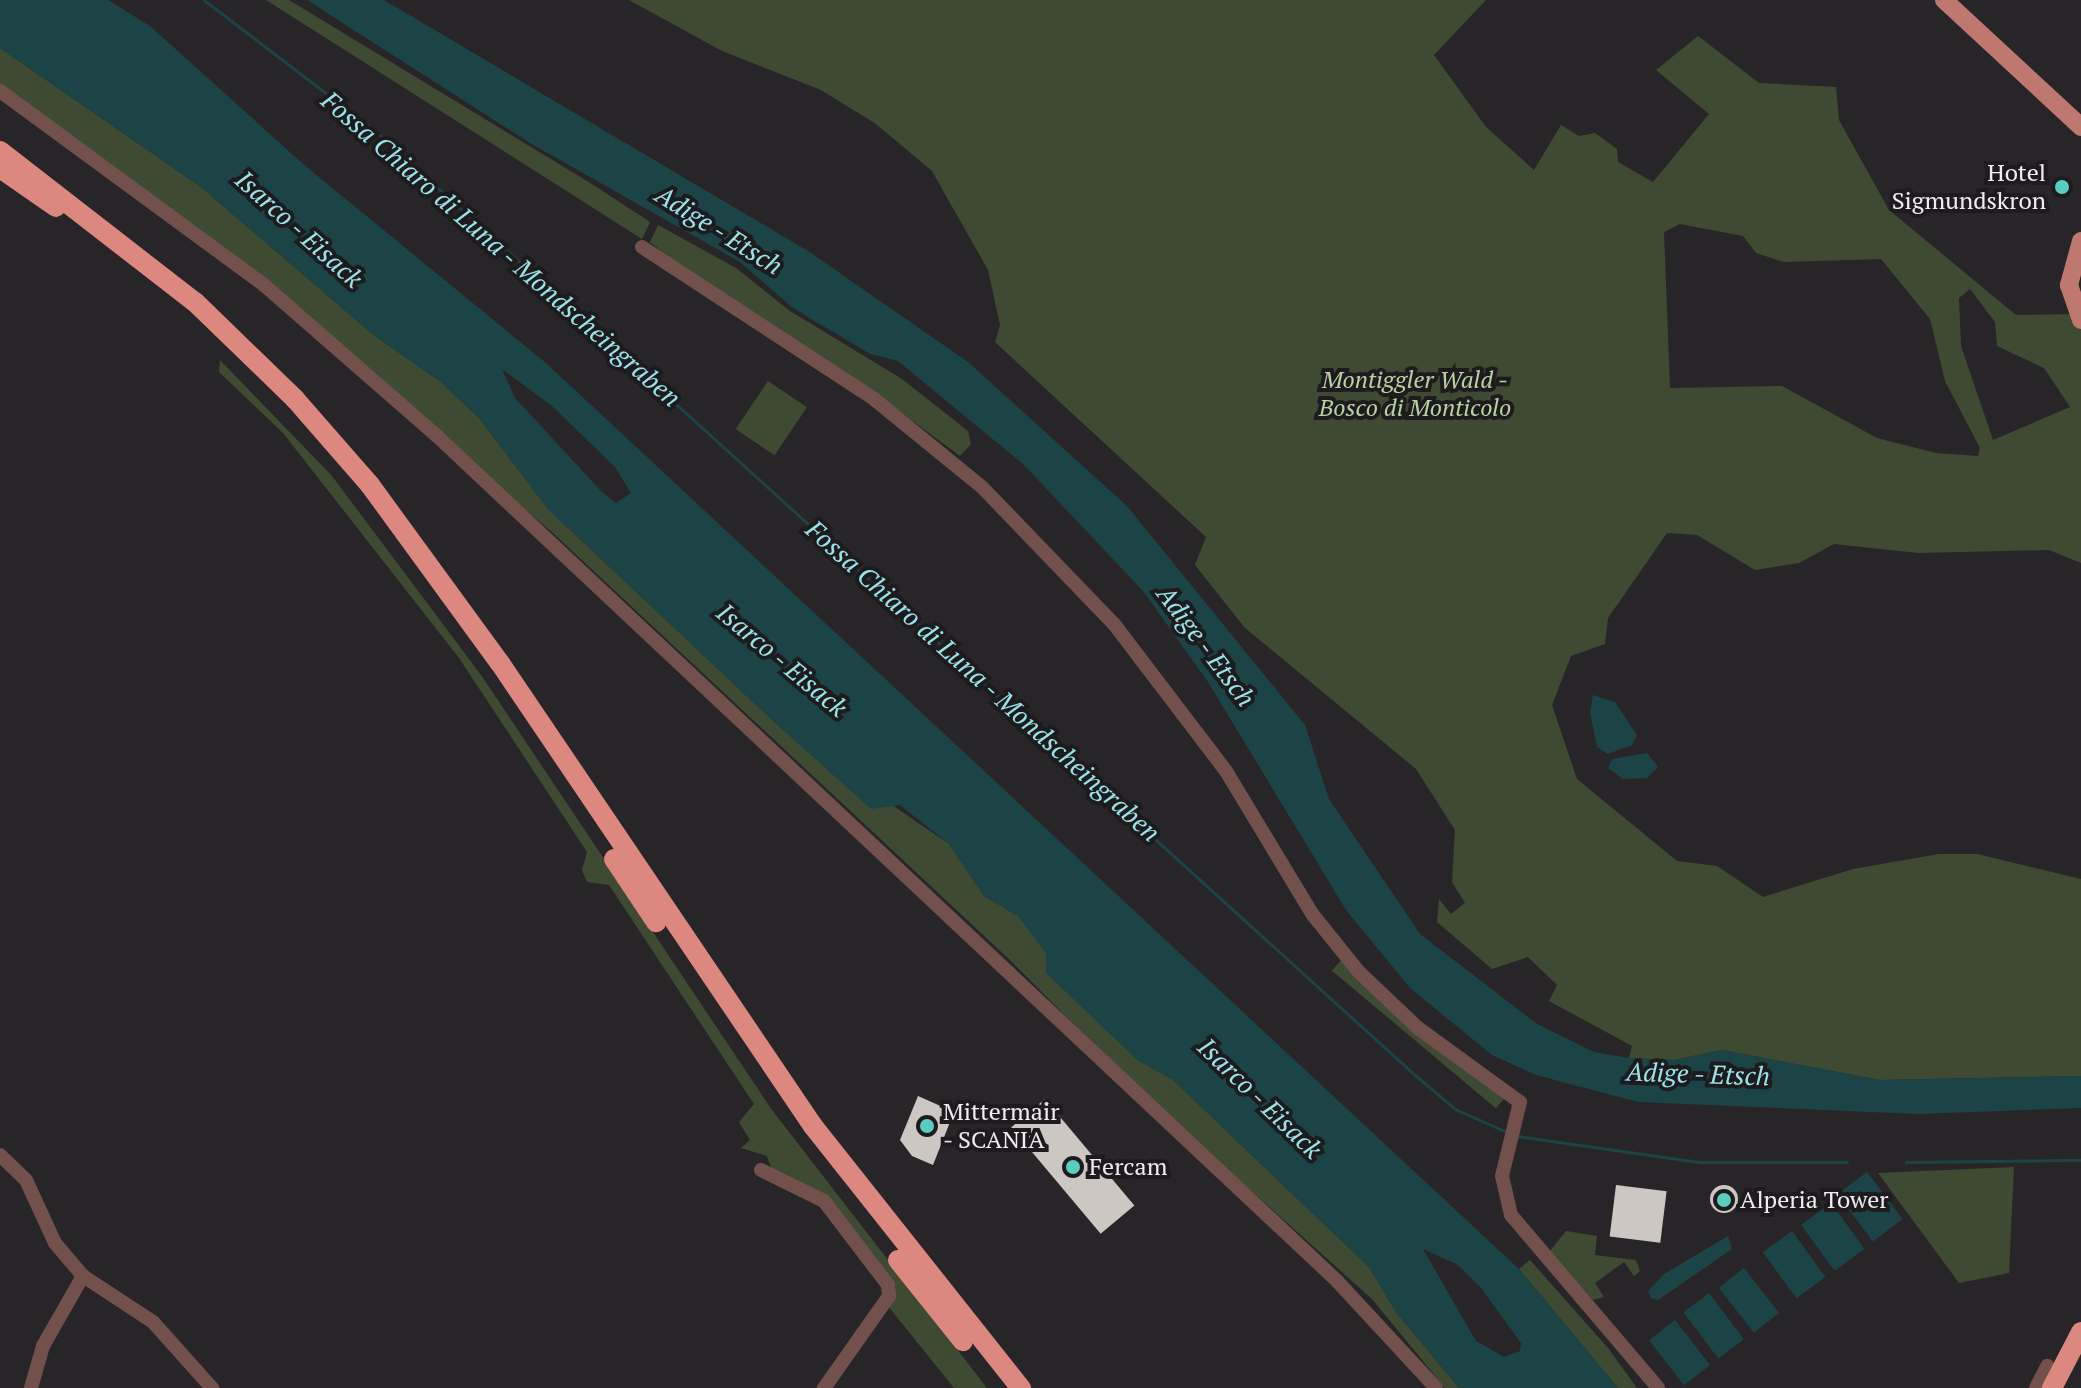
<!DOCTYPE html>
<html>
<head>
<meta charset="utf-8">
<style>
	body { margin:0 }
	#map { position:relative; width:2081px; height:1388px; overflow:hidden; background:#282528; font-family:"PT Serif",serif }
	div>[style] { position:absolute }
	.green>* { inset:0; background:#3e4b32; transform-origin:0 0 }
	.water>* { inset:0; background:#1c4446; transform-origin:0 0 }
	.stream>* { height:3px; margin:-1.5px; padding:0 1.5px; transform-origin:1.5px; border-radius:1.5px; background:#1c4446 }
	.building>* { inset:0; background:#ccc7c3; transform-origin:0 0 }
	.round { border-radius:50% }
	.minor>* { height:14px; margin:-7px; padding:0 7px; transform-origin:7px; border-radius:7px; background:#72504c }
	.major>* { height:18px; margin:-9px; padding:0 9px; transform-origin:9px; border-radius:9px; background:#be7870 }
	.highway>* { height:20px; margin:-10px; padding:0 10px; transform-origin:10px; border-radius:10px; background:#dc877f }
	.dots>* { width:22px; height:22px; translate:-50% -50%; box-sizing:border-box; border:4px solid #1e1b1f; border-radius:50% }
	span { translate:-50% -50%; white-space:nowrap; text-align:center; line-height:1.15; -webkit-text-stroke:8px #1e1b1f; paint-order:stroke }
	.poi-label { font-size:24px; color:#eeecee }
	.right { translate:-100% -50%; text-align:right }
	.left { translate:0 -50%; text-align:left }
	.park-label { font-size:24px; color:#b7d3a0; font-style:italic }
	.water-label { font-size:26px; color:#97e3e8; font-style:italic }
</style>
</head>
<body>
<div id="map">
	<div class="green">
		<div style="clip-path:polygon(266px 0,289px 0,592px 184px,650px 222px,642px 239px)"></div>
		<div style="clip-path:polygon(evenodd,629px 0,1486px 0,1434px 55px,1486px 127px,1534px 170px,1561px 125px,1579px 136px,1595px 133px,1617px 149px,1618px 162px,1653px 182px,1709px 114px,1656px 70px,1698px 36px,1759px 83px,1836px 87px,1839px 120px,1889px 210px,2016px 315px,2081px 314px,2081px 563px,2049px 550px,1918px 553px,1834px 544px,1799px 563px,1755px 570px,1697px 535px,1667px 533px,1608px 618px,1605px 644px,1571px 656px,1552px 705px,1577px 779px,1677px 861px,1717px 866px,1763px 897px,1853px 869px,1939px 854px,1977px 854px,2081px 879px,2081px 1076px,1880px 1080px,1722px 1050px,1674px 1060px,1629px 1058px,1632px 1046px,1549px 1001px,1557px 985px,1528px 957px,1492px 969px,1437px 922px,1439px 899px,1451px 914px,1465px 903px,1452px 882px,1455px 830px,1416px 769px,1245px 628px,1195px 565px,1206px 537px,995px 342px,1000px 325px,988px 270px,932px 171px,876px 124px,821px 90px,722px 51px,629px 0,1680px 224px,1743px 236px,1756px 253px,1784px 262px,1881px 259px,1930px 319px,1945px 381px,1980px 448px,1978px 456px,1936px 453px,1877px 438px,1782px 386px,1670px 388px,1664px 232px,1680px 224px,629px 0,1970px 289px,1995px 322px,1997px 346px,2044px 368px,2070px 407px,1993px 440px,1961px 346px,1959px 298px,1970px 289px)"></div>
		<div style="clip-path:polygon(0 48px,201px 187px,375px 336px,441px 382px,480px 419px,548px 509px,784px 731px,949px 844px,984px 896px,1018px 916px,1136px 1059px,1173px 1080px,1369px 1267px,1396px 1312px,1459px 1388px,1445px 1388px,1372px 1299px,1139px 1090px,1011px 961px,554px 534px,205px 236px,0 87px)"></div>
		<div style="clip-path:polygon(658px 225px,736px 268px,790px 311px,902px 379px,968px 431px,971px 444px,960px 456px,853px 377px,675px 262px,650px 242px)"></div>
		<div style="clip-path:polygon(220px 360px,332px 476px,481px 675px,772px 1110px,987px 1388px,954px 1388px,888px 1306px,893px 1297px,824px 1195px,771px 1168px,767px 1156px,741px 1148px,750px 1140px,739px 1122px,754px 1104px,609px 885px,587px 882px,582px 870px,587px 852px,459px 658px,283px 433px,219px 372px)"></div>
		<div style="left:768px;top:381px;width:47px;height:58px;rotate:34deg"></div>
		<div style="left:1341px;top:960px;width:214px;height:14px;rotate:40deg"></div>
		<div style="clip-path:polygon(2014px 1167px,2009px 1273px,1959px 1283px,1878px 1173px)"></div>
		<div style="clip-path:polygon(1566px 1231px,1597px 1236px,1595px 1255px,1636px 1260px,1640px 1271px,1634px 1276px,1624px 1262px,1595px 1283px,1604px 1297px,1593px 1300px,1549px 1252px)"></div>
		<div style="clip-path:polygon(1530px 1260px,1608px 1348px,1637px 1388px,1618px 1388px,1519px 1269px)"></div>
	</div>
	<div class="water">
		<div style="clip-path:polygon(evenodd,0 0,108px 0,150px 26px,303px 164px,546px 363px,1519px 1269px,1618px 1388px,1459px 1388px,1396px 1312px,1369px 1267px,1173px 1080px,1136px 1059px,1046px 973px,1046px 954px,1018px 916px,984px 896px,949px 844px,900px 805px,871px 809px,784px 731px,548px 509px,480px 419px,441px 382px,375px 336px,201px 187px,0 48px,0 0,502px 369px,552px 406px,615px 467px,631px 493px,616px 503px,602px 492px,515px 398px,502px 369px,0 0,1423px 1249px,1458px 1265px,1481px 1288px,1521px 1343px,1520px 1351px,1504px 1357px,1476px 1341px,1423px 1249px)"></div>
		<div style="clip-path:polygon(307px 0,384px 0,808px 251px,968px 362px,1127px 506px,1305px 725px,1329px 799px,1420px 934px,1537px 1024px,1594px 1052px,1629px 1058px,1674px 1060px,1722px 1050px,1880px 1080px,2081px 1076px,2081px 1108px,1918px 1114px,1638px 1102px,1536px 1075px,1492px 1055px,1410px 988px,1346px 910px,1208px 682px,1143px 591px,1024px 465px,898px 361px,870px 354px,793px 308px,740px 262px,530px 143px)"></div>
		<div style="clip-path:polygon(1593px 695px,1615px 702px,1637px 735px,1632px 745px,1608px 754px,1597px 747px,1590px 713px)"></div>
		<div style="clip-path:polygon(1647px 753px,1658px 767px,1647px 778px,1623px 779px,1608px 768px,1612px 759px)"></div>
		<div style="left:1867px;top:1172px;width:59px;height:37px;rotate:53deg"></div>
		<div style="left:1831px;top:1203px;width:57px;height:37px;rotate:54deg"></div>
		<div style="left:1792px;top:1231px;width:57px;height:36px;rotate:54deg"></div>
		<div style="clip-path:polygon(1728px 1236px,1732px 1249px,1658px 1300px,1651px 1298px,1648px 1291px,1664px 1274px)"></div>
		<div style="left:1744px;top:1268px;width:57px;height:32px;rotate:52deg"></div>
		<div style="left:1709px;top:1293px;width:58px;height:32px;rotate:53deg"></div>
		<div style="left:1675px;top:1320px;width:57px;height:33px;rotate:52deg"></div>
	</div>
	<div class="stream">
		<div style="left:204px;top:0;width:213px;rotate:37.4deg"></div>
		<div style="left:373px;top:129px;width:1409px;rotate:42.24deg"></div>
		<div style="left:1416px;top:1076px;width:51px;rotate:40.2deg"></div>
		<div style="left:1455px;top:1109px;width:59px;rotate:24deg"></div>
		<div style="left:1516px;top:1136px;width:185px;rotate:8.1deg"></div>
		<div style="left:1699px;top:1162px;width:148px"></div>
		<div style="left:1906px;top:1162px;width:175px;rotate:-0.7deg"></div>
	</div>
	<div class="building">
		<div style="clip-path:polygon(918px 1096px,954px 1112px,933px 1165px,912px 1156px,900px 1140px)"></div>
		<div style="left:1045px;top:1099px;width:139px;height:44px;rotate:50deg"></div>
		<div style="left:1616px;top:1185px;width:51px;height:52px;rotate:7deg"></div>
		<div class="round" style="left:1710px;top:1185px;width:28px;height:28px"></div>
	</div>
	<div class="minor">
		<div style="left:0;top:91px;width:328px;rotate:36.3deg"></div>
		<div style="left:264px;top:285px;width:230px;rotate:41.1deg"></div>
		<div style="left:437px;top:436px;width:1235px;rotate:43.19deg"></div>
		<div style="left:1337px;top:1281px;width:146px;rotate:47.2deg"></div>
		<div style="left:642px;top:247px;width:277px;rotate:33.2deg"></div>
		<div style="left:874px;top:399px;width:139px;rotate:39.2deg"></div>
		<div style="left:982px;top:487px;width:190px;rotate:46.1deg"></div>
		<div style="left:1114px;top:624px;width:185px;rotate:52.7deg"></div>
		<div style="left:1226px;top:771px;width:168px;rotate:58.9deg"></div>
		<div style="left:1313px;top:915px;width:73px;rotate:51.1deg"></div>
		<div style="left:1359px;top:972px;width:81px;rotate:43.5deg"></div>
		<div style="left:1418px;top:1028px;width:126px;rotate:36deg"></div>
		<div style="left:1520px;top:1102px;width:76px;rotate:103.7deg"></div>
		<div style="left:1502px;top:1176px;width:40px;rotate:77deg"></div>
		<div style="left:1511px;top:1215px;width:227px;rotate:49.6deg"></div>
		<div style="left:0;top:1155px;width:36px;rotate:44deg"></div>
		<div style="left:26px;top:1180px;width:69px;rotate:65.3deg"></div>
		<div style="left:55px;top:1243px;width:43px;rotate:49.7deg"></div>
		<div style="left:83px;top:1276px;width:84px;rotate:33.3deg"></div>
		<div style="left:153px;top:1322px;width:89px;rotate:48.2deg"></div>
		<div style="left:761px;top:1170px;width:70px;rotate:26.2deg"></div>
		<div style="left:824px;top:1201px;width:106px;rotate:52.7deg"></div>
		<div style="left:888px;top:1285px;width:11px;rotate:85deg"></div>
		<div style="left:889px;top:1296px;width:113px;rotate:125.2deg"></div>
		<div style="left:31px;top:1388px;width:44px;rotate:-74.1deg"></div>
		<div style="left:43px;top:1346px;width:81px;rotate:-60.3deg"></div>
		<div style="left:2036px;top:1388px;width:25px;rotate:-63deg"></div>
	</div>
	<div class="major">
		<div style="left:1944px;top:0;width:187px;rotate:42.8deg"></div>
		<div style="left:2081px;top:241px;width:46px;rotate:105.3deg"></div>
		<div style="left:2069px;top:285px;width:37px;rotate:71deg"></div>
	</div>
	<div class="highway">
		<div style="left:0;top:151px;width:247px;rotate:37.8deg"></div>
		<div style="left:195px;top:302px;width:139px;rotate:44.1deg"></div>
		<div style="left:295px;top:399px;width:114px;rotate:48.9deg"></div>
		<div style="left:370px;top:485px;width:220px;rotate:53.9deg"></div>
		<div style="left:500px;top:663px;width:559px;rotate:55.94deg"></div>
		<div style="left:813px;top:1126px;width:335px;rotate:51.6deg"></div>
		<div style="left:0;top:168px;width:68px;rotate:34.9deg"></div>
		<div style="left:614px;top:859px;width:76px;rotate:56.3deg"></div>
		<div style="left:898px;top:1260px;width:104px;rotate:51.3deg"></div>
		<div style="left:2052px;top:1388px;width:63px;rotate:-62.6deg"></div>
	</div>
	<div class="dots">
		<div style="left:2062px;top:187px;background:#57cec1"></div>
		<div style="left:927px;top:1126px;background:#57cec1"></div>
		<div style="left:1073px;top:1167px;background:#57cec1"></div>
		<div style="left:1724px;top:1200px;background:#57cec1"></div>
	</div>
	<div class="poi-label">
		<span class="right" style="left:2046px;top:187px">Hotel<br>Sigmundskron</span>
		<span class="left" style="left:943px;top:1126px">Mittermair<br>- SCANIA</span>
		<span class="left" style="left:1089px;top:1167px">Fercam</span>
		<span class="left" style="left:1740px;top:1200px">Alperia Tower</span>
	</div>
	<div class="park-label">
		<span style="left:1415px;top:394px">Montiggler Wald -<br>Bosco di Monticolo</span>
	</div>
	<div class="water-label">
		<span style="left:299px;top:229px;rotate:42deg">Isarco - Eisack</span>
		<span style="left:719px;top:230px;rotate:32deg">Adige - Etsch</span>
		<span style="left:501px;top:249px;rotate:41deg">Fossa Chiaro di Luna - Mondscheingraben</span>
		<span style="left:1206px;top:646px;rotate:53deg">Adige - Etsch</span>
		<span style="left:782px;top:660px;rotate:40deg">Isarco - Eisack</span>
		<span style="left:983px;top:681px;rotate:42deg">Fossa Chiaro di Luna - Mondscheingraben</span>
		<span style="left:1698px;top:1074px;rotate:2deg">Adige - Etsch</span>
		<span style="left:1260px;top:1098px;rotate:44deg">Isarco - Eisack</span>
	</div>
</div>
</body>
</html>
